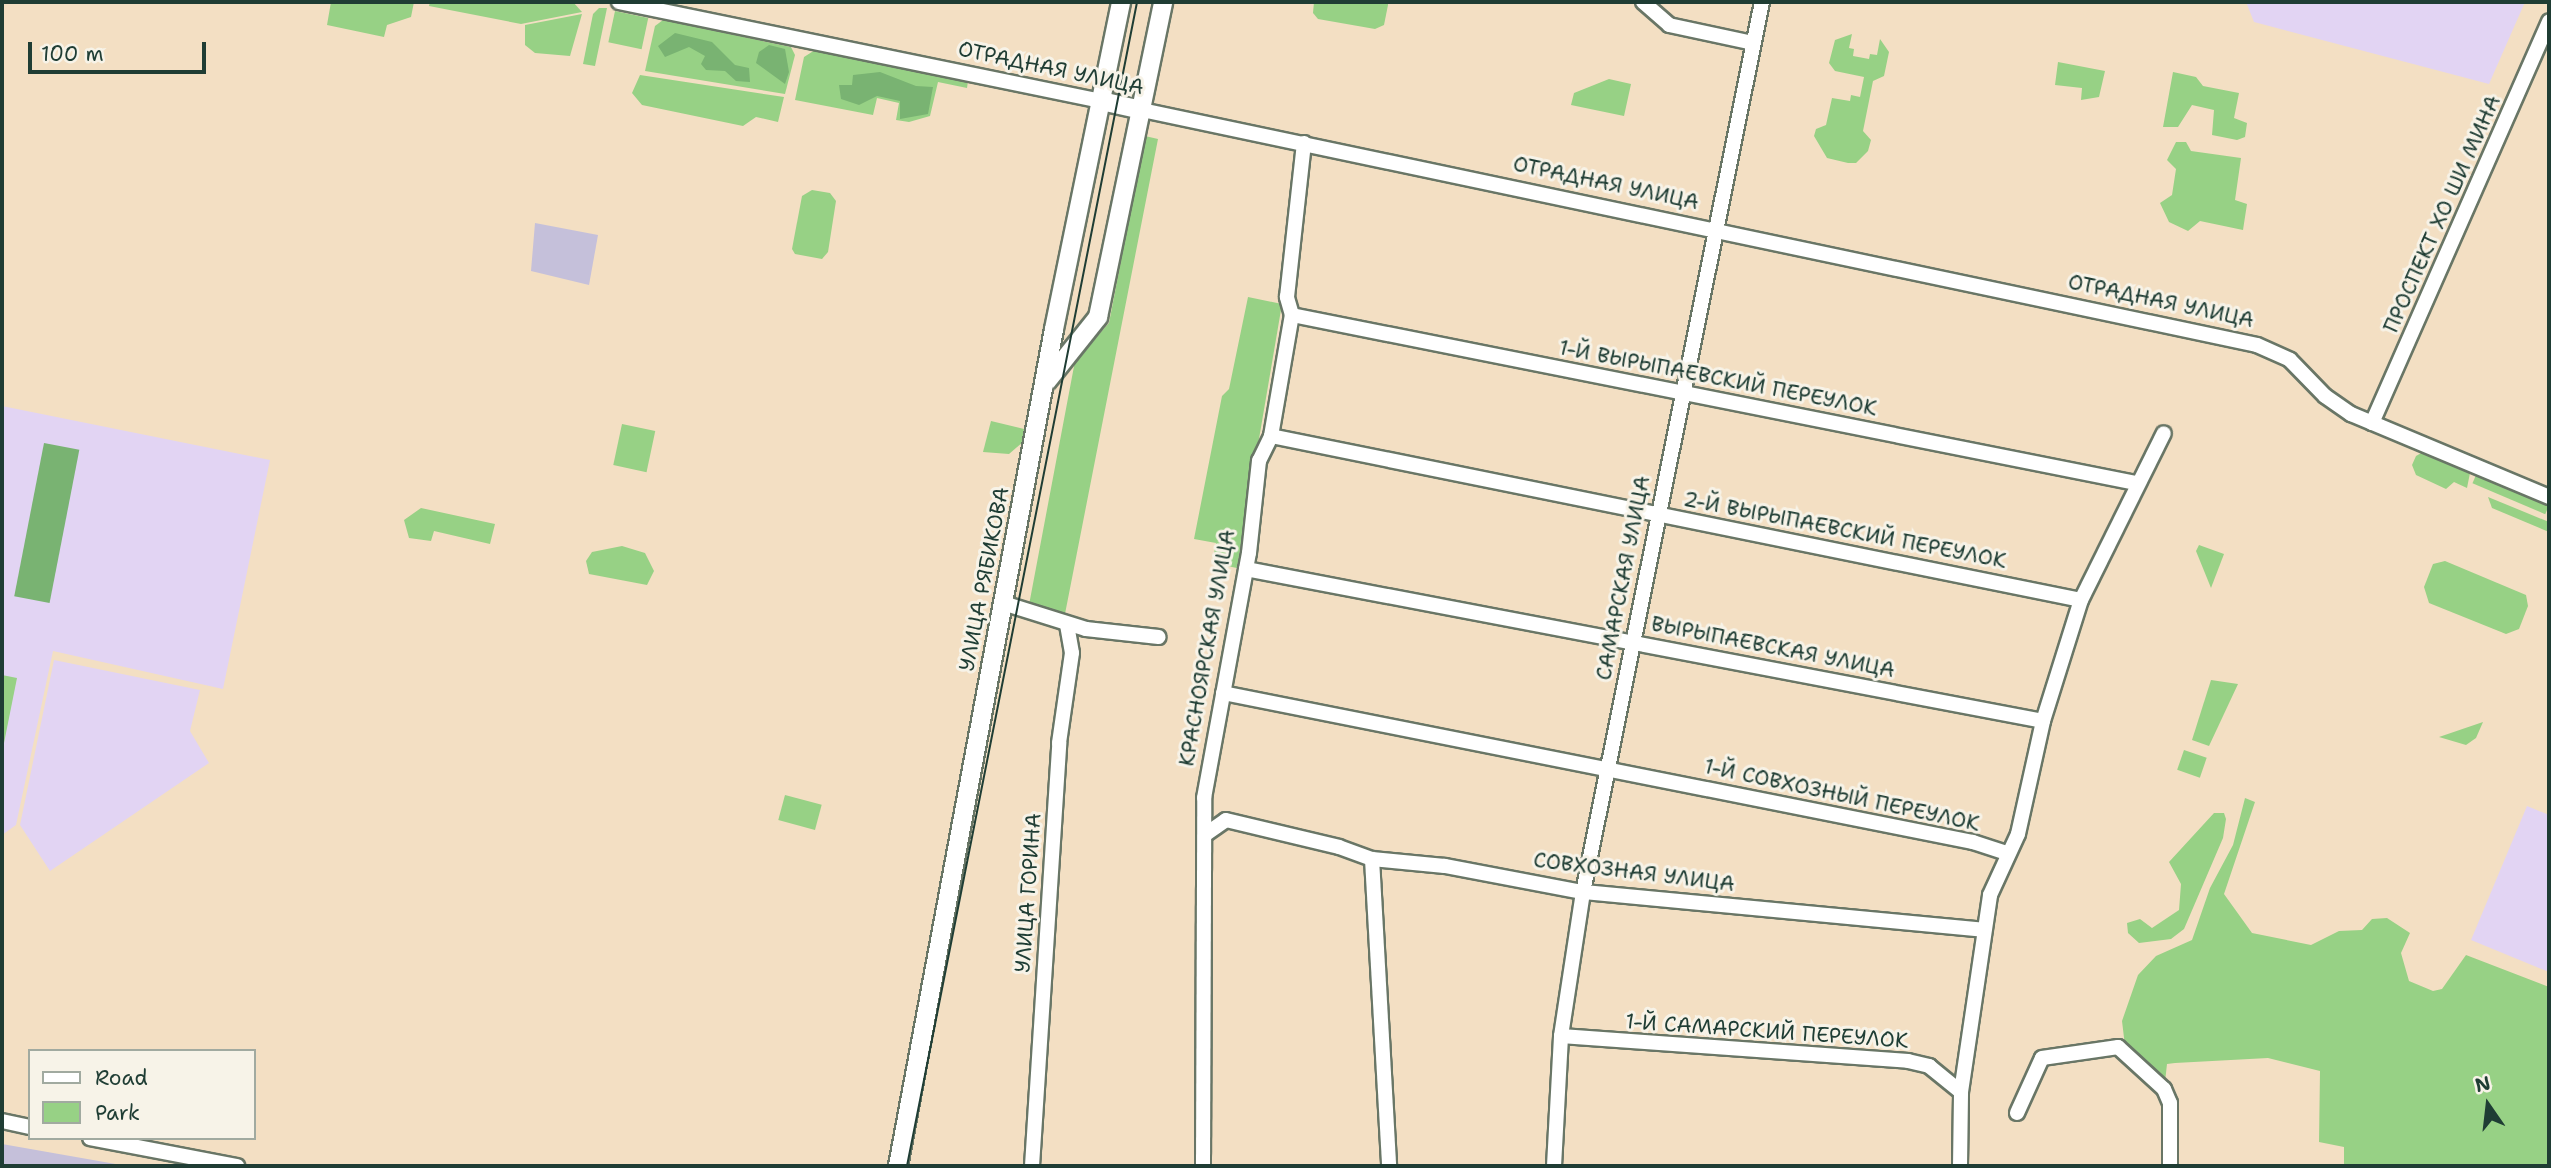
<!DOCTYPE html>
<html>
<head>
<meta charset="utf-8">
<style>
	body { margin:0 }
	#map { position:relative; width:2551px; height:1168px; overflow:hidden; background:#f3dfc3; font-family:"Shantell Sans",sans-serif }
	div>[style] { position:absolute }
	.built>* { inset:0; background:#e2d4f3 }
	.industrial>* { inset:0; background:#c5c0da }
	.green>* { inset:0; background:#97d185; transform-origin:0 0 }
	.forest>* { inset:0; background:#79b372; transform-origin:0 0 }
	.roads { filter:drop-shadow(2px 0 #697666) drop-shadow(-2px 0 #697666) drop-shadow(0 2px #697666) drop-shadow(0 -2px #697666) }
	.minor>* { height:14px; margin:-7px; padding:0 7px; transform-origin:7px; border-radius:7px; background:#fff }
	.major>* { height:18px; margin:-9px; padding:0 9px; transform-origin:9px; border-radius:9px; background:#fff }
	.tram>* { height:2px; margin:-1px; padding:0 1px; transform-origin:1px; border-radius:1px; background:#1f3d34 }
	span { translate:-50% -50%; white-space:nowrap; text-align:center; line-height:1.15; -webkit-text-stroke:6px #f7f3e8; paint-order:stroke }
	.street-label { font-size:21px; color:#1f3d34 }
	.frame { position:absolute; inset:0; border:4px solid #1f3d34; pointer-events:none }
	.legend { position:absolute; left:28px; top:1049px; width:228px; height:91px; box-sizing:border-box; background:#f7f3e8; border:2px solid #a1aaa0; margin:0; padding:9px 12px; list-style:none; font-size:21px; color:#1f3d34 }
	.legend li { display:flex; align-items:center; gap:14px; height:35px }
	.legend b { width:35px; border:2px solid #a1aaa0 }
	.north { position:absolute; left:2453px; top:1070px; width:70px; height:70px; -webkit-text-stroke:5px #f7f3e8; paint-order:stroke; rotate:346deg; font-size:19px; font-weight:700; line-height:28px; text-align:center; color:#1f3d34 }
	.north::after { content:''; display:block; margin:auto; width:24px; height:32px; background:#1f3d34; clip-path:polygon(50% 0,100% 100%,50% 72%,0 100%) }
	.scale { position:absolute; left:28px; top:42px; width:178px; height:32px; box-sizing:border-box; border:4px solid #1f3d34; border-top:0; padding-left:9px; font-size:21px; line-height:24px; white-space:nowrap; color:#1f3d34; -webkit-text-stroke:5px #f7f3e8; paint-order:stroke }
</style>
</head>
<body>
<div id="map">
	<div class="built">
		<div style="clip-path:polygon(2246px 2px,2525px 2px,2489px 84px,2254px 22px)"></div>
		<div style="clip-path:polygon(2px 406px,270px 460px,223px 689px,53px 651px,16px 825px,2px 835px)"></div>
		<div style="clip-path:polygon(54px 660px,200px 690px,190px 731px,209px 763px,50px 871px,20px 825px)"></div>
		<div style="clip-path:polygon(2527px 806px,2549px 815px,2549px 972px,2471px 940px)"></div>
	</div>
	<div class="industrial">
		<div style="clip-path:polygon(535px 223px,598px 235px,589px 285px,531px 271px)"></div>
		<div style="clip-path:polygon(2px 1144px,127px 1166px,2px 1166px)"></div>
	</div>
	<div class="green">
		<div style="clip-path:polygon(331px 2px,414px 2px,411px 17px,387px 25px,384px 37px,327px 25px)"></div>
		<div style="clip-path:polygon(430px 2px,573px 2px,582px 12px,521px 24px,429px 6px)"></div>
		<div style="clip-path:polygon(1314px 2px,1388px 2px,1388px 5px,1384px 25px,1375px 29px,1318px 19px,1313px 13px)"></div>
		<div style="clip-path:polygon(599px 8px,607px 8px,595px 66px,583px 64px,593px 14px)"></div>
		<div style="left:615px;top:11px;width:34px;height:32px;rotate:12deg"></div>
		<div style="clip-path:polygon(582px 14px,570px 56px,535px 53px,525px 45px,525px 25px)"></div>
		<div style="clip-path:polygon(663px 20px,791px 47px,795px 55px,785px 94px,645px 71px,655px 26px)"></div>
		<div style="clip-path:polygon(1852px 34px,1849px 48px,1854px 49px,1853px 56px,1869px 59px,1870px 54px,1877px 55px,1880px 39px,1889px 52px,1884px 76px,1873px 81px,1863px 131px,1871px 140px,1868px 151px,1856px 163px,1848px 163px,1827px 158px,1814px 136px,1816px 129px,1826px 125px,1832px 98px,1850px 101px,1851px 95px,1860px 97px,1864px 77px,1835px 71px,1829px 63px,1835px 40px)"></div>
		<div style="clip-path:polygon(815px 50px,968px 81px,967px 88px,938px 82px,930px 116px,909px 122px,896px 120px,899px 103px,877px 98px,873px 115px,795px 100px,804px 57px)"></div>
		<div style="clip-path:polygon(2058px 62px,2105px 71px,2099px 97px,2081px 100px,2082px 88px,2055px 85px)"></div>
		<div style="clip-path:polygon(2173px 72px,2196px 77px,2203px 86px,2239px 93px,2234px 118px,2247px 123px,2245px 137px,2237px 140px,2212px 135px,2214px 110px,2192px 105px,2178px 127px,2163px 127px)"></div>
		<div style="clip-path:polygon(640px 75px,784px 97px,778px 122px,756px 117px,743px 126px,642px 105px,632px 93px)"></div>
		<div style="clip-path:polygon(1609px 79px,1631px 84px,1624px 116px,1571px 105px,1574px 93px)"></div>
		<div style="clip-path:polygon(1145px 136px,1158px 139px,1064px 619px,1029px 605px,1075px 361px,1109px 323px)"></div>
		<div style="clip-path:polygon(2176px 142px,2186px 142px,2191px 151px,2241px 158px,2235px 200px,2247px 204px,2243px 230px,2200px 221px,2188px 231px,2169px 222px,2160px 203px,2172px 195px,2176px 169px,2167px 160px)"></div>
		<div style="clip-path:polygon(812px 190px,830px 193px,836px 201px,828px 252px,822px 259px,795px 254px,792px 249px,802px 196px)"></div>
		<div style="clip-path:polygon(1248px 297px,1282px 304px,1237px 568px,1212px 563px,1216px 543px,1194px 539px,1222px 396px,1229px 389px)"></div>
		<div style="clip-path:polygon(991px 421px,1024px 429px,1023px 442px,1009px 454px,983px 452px)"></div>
		<div style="left:622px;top:424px;width:34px;height:42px;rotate:12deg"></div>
		<div style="clip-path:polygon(2423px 452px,2470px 473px,2467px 488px,2454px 482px,2446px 489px,2416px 475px,2412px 465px,2416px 456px)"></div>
		<div style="left:2476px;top:475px;width:79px;height:9px;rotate:23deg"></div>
		<div style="clip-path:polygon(2488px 497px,2549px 522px,2549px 532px,2492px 508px)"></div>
		<div style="clip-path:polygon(421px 508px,495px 524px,490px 544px,434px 531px,431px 541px,409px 538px,404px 520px)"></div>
		<div style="clip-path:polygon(2199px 545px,2224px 554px,2211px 588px,2196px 551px)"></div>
		<div style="clip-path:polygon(622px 546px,645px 553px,654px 571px,647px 585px,589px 574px,586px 561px,592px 552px)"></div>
		<div style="clip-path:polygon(2445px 561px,2526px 595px,2528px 606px,2519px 629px,2506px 634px,2429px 603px,2424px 587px,2433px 564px)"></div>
		<div style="clip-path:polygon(2px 675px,17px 678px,4px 743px,2px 743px)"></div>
		<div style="clip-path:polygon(2211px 680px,2238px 684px,2209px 746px,2192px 740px)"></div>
		<div style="clip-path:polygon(2483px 722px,2476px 738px,2466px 745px,2439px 737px)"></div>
		<div style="left:2184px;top:750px;width:24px;height:21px;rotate:19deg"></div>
		<div style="left:785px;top:795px;width:38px;height:26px;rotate:15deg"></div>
		<div style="clip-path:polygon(2245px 798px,2255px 802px,2224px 894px,2252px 933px,2311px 945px,2339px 931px,2362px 930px,2372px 919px,2387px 918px,2410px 933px,2401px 953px,2409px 981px,2433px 991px,2442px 989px,2466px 955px,2549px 987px,2549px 1166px,2344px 1166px,2344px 1147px,2319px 1142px,2320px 1071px,2268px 1058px,2175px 1063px,2167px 1064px,2165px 1082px,2125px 1046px,2122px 1021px,2138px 975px,2156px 956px,2192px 940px,2210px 888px,2233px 845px)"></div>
		<div style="clip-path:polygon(2214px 813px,2224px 813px,2226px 819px,2223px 838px,2184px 929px,2171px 939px,2139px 943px,2128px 933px,2127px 923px,2140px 919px,2152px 928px,2179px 910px,2181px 884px,2169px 862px)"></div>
	</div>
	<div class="forest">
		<div style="clip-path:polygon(675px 33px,712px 42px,735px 65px,749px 68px,750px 82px,736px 81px,725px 71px,706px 70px,701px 64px,705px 56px,689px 47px,665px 57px,658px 46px)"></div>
		<div style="clip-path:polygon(769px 45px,785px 49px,789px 72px,785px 84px,756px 63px,759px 52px)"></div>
		<div style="clip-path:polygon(880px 72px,916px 86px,933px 87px,928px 114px,900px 119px,900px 101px,877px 96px,859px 105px,841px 99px,839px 85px,852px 85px,853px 75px)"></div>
		<div style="left:44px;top:443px;width:36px;height:156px;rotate:11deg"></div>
	</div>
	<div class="roads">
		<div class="minor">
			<div style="left:619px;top:2px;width:492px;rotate:11.6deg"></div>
			<div style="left:1643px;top:2px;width:35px;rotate:41deg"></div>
			<div style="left:1669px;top:25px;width:86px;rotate:12.1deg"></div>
			<div style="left:1142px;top:110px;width:1139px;rotate:11.9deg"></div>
			<div style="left:2257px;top:345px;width:36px;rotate:24deg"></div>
			<div style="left:2290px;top:360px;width:50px;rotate:45.8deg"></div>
			<div style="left:2325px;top:396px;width:32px;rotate:35deg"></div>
			<div style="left:2351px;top:414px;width:215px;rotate:22.7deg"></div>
			<div style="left:1292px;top:315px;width:861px;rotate:11.26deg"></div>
			<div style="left:2372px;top:423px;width:439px;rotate:-66.2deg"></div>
			<div style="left:1271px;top:436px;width:826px;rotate:11.45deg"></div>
			<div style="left:1246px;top:569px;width:811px;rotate:10.8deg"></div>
			<div style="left:1003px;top:603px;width:87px;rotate:17.4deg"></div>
			<div style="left:1086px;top:629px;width:73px;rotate:6.3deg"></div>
			<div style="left:1223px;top:693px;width:765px;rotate:11.24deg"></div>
			<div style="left:1973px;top:842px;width:36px;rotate:18deg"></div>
			<div style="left:1206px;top:834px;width:24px;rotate:-35deg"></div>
			<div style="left:1226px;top:820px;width:116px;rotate:13.4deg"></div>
			<div style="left:1339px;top:847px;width:35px;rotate:20deg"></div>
			<div style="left:1372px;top:859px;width:73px;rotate:5.5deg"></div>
			<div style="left:1445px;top:866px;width:140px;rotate:10.7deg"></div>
			<div style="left:1583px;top:892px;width:403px;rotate:5.4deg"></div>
			<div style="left:1372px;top:859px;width:307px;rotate:86.8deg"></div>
			<div style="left:1561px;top:1036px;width:348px;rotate:4.1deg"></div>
			<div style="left:1908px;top:1061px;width:22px;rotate:13deg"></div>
			<div style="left:1929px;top:1066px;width:41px;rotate:39.1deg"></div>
			<div style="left:2017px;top:1113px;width:60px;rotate:-65.6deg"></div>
			<div style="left:2042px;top:1058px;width:77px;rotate:-8.2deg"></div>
			<div style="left:2118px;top:1047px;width:62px;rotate:42.4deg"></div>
			<div style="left:2164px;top:1089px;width:15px;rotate:67deg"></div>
			<div style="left:2170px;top:1103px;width:63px;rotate:90deg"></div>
			<div style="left:2px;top:1121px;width:29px;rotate:12deg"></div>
			<div style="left:90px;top:1138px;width:150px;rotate:10.8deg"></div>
			<div style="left:1032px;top:1166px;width:424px;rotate:-86.3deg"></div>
			<div style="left:1059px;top:743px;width:91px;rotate:-81.8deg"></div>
			<div style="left:1072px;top:653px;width:28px;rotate:-100deg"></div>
			<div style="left:1203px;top:1166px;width:368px;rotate:-89.8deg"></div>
			<div style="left:1204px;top:798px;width:249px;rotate:-79.6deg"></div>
			<div style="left:1249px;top:553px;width:93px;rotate:-83.8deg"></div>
			<div style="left:1259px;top:461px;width:28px;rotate:-64deg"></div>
			<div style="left:1271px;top:436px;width:123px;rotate:-80.2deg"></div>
			<div style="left:1292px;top:315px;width:19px;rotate:-106deg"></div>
			<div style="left:1287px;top:297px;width:155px;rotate:-83.7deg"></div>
			<div style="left:1554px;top:1166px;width:130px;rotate:-86.9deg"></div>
			<div style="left:1561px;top:1036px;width:146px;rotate:-81.3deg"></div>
			<div style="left:1583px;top:892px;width:908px;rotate:-78.63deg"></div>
			<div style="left:1960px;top:1166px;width:74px;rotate:-89.2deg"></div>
			<div style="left:1961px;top:1092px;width:199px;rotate:-81.6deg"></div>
			<div style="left:1990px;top:895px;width:67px;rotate:-65.3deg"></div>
			<div style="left:2018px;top:834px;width:116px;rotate:-77.5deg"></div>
			<div style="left:2043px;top:721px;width:127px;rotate:-72.6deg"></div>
			<div style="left:2081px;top:600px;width:186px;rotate:-63.6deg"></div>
		</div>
		<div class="major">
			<div style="left:1101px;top:101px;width:42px;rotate:12.4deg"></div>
			<div style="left:1047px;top:381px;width:82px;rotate:-51.4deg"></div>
			<div style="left:1098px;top:317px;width:322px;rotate:-78.3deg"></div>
			<div style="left:898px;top:1166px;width:851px;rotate:-79.44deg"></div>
			<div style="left:1054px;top:329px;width:334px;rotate:-78.4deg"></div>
		</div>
	</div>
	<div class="tram">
		<div style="left:907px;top:1166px;width:1187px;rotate:-78.82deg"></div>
	</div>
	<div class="street-label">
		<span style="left:1051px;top:68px;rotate:12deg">ОТРАДНАЯ УЛИЦА</span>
		<span style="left:1606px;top:183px;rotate:12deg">ОТРАДНАЯ УЛИЦА</span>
		<span style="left:2442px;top:214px;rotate:-66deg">ПРОСПЕКТ ХО ШИ МИНА</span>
		<span style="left:2161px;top:301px;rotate:12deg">ОТРАДНАЯ УЛИЦА</span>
		<span style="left:1718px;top:378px;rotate:11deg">1-Й ВЫРЫПАЕВСКИЙ ПЕРЕУЛОК</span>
		<span style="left:1845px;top:530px;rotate:11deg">2-Й ВЫРЫПАЕВСКИЙ ПЕРЕУЛОК</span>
		<span style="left:1623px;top:578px;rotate:-79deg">САМАРСКАЯ УЛИЦА</span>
		<span style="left:984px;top:579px;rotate:-79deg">УЛИЦА РЯБИКОВА</span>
		<span style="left:1773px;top:647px;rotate:11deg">ВЫРЫПАЕВСКАЯ УЛИЦА</span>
		<span style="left:1207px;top:648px;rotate:-80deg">КРАСНОЯРСКАЯ УЛИЦА</span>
		<span style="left:1842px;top:795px;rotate:12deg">1-Й СОВХОЗНЫЙ ПЕРЕУЛОК</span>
		<span style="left:1634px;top:872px;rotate:7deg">СОВХОЗНАЯ УЛИЦА</span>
		<span style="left:1028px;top:893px;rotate:-86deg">УЛИЦА ГОРИНА</span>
		<span style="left:1767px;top:1031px;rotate:4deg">1-Й САМАРСКИЙ ПЕРЕУЛОК</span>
	</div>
	<div class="frame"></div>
	<ul class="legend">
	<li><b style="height:9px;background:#fff"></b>Road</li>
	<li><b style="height:19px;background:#97d185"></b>Park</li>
	</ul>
	<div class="north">N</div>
	<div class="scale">100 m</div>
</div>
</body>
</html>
